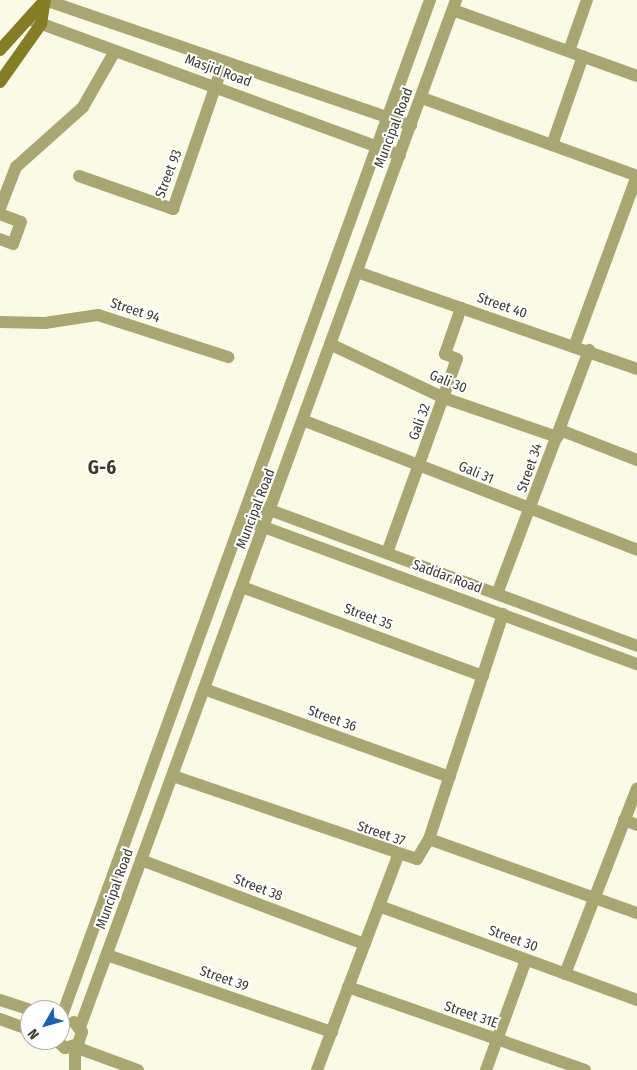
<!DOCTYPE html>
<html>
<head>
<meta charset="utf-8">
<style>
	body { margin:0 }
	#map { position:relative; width:637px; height:1070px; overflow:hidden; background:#fbfae7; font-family:"Fira Sans Condensed",sans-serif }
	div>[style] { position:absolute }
	.minor>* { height:12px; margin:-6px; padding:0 6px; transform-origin:6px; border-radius:6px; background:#aaa672 }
	.tertiary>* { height:12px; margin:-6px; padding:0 6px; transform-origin:6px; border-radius:6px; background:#aaa672 }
	.secondary>* { height:12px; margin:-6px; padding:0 6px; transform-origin:6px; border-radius:6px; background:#847d26 }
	span { translate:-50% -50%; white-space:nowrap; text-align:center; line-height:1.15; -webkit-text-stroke:4px #fff; paint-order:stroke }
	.street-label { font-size:14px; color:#3c3c34 }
	.district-label { font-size:19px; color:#3b3a2b; font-weight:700 }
	.north { position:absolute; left:20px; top:1000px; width:50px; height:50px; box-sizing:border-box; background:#fff; border:1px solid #b1b1ae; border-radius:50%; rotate:232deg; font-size:14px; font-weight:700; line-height:20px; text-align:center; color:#3c3c34 }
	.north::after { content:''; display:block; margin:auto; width:18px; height:22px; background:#1a62b1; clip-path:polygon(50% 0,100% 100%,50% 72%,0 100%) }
</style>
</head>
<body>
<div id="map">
	<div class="minor">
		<div style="left:453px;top:10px;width:195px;rotate:19.7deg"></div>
		<div style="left:569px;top:51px;width:54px;rotate:-70.6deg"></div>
		<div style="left:422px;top:98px;width:229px;rotate:19.9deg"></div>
		<div style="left:552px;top:145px;width:94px;rotate:-70.8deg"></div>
		<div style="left:79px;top:176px;width:100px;rotate:19.3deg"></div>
		<div style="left:173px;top:209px;width:156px;rotate:-70.9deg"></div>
		<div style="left:0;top:208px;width:44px;rotate:-68.7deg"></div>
		<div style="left:16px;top:167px;width:90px;rotate:-41.8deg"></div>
		<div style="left:83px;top:107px;width:64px;rotate:-60.3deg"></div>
		<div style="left:0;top:214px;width:22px;rotate:21deg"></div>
		<div style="left:21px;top:222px;width:23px;rotate:110deg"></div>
		<div style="left:13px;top:244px;width:14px;rotate:-159deg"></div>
		<div style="left:357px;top:272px;width:296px;rotate:19.1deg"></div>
		<div style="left:0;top:322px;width:45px;rotate:1.3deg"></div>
		<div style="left:45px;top:323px;width:54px;rotate:-8.6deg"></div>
		<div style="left:98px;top:315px;width:137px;rotate:17.9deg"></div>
		<div style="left:332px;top:345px;width:124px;rotate:25.3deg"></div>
		<div style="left:444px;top:398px;width:120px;rotate:19deg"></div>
		<div style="left:574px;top:347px;width:182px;rotate:-69.8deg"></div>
		<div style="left:305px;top:421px;width:356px;rotate:21.2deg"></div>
		<div style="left:560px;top:430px;width:83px;rotate:21.3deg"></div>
		<div style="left:387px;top:553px;width:206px;rotate:-70.2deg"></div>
		<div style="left:457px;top:359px;width:13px;rotate:-157deg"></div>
		<div style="left:445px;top:354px;width:49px;rotate:-70.8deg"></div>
		<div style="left:242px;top:587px;width:257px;rotate:20.3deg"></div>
		<div style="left:497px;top:594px;width:261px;rotate:-69.3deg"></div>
		<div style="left:204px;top:689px;width:261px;rotate:19.7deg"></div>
		<div style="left:173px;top:776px;width:258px;rotate:18.8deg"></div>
		<div style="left:417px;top:859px;width:23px;rotate:-59deg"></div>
		<div style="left:429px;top:839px;width:237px;rotate:-71.8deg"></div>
		<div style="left:624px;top:820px;width:14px;rotate:21deg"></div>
		<div style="left:429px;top:839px;width:221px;rotate:19.6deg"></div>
		<div style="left:141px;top:860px;width:239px;rotate:20.6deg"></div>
		<div style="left:379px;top:906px;width:275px;rotate:20deg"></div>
		<div style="left:107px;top:955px;width:238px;rotate:18.9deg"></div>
		<div style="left:565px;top:974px;width:199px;rotate:-68.8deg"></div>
		<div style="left:348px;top:987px;width:251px;rotate:19.3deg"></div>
		<div style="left:75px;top:1070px;width:23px;rotate:-90deg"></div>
		<div style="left:75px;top:1047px;width:67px;rotate:20.1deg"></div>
		<div style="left:317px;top:1070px;width:229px;rotate:-69.3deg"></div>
		<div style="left:486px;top:1070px;width:117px;rotate:-70deg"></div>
	</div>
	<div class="tertiary">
		<div style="left:45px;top:0;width:387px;rotate:18.9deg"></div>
		<div style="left:31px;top:20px;width:393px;rotate:20.1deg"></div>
		<div style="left:251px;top:503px;width:412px;rotate:20.3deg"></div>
		<div style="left:245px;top:520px;width:418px;rotate:20.2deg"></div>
		<div style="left:0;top:1000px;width:32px;rotate:18deg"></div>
		<div style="left:0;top:1019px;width:32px;rotate:20deg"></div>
		<div style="left:60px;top:1021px;width:1086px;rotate:-70.08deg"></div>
		<div style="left:80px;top:1027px;width:1094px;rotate:-69.89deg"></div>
		<div style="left:56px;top:1040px;width:12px;rotate:42deg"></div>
		<div style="left:65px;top:1048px;width:14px;rotate:-17deg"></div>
		<div style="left:78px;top:1044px;width:13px;rotate:-72deg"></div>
		<div style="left:82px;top:1032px;width:13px;rotate:-129deg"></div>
	</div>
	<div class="secondary">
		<div style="left:0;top:50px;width:67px;rotate:-48deg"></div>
		<div style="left:0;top:82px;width:71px;rotate:-54.7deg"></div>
		<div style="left:41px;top:24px;width:24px;rotate:-81deg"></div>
	</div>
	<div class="street-label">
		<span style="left:218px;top:71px;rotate:20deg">Masjid Road</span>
		<span style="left:394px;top:128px;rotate:-69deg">Muncipal Road</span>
		<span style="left:169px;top:174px;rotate:-69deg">Street 93</span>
		<span style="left:502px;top:306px;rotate:19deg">Street 40</span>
		<span style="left:135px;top:311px;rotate:18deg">Street 94</span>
		<span style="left:448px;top:382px;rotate:22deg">Gali 30</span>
		<span style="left:420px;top:422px;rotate:-70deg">Gali 32</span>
		<span style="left:530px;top:468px;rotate:-71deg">Street 34</span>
		<span style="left:476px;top:473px;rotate:23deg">Gali 31</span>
		<span style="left:256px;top:509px;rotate:-69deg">Muncipal Road</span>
		<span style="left:447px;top:577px;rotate:20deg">Saddar Road</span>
		<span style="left:368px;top:617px;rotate:20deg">Street 35</span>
		<span style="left:332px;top:719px;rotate:20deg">Street 36</span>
		<span style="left:381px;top:834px;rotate:19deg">Street 37</span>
		<span style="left:258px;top:888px;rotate:21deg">Street 38</span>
		<span style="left:115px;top:889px;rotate:-70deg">Muncipal Road</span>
		<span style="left:513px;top:939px;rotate:20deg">Street 30</span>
		<span style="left:224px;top:979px;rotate:19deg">Street 39</span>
		<span style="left:471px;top:1015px;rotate:19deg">Street 31E</span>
	</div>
	<div class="district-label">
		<span style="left:102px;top:468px">G-6</span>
	</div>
	<div class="north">N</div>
</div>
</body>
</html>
